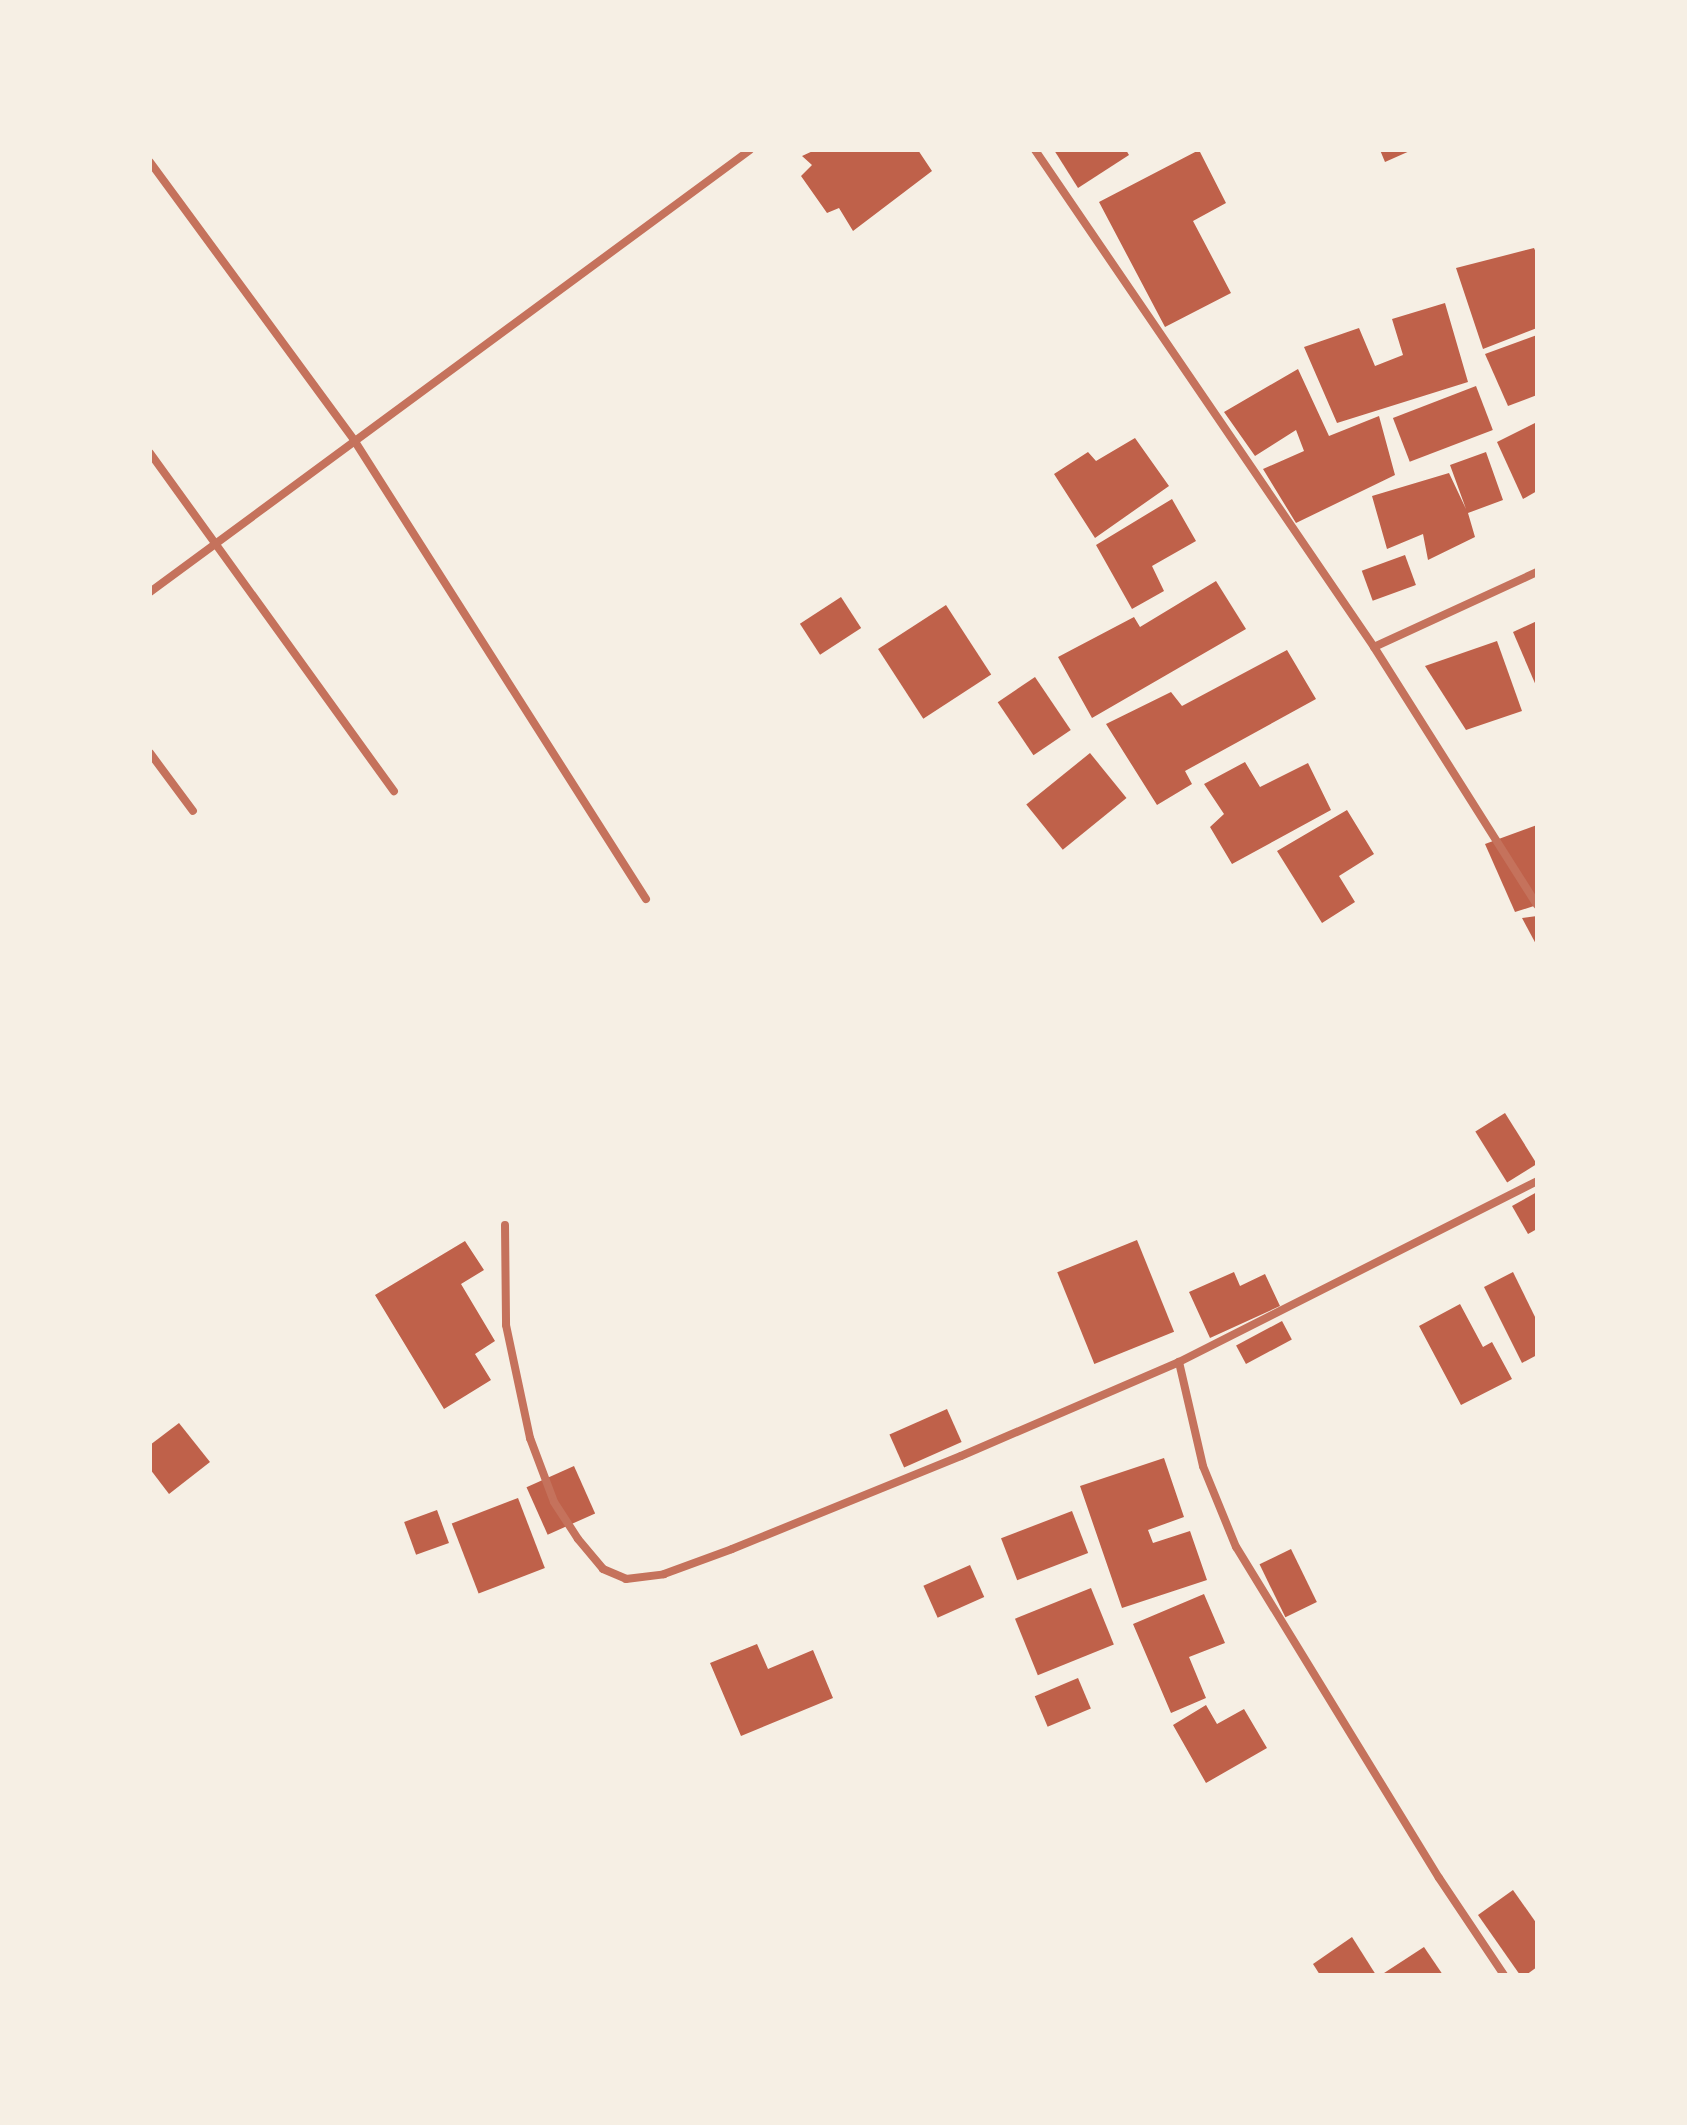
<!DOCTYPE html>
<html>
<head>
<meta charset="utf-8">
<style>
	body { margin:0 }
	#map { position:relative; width:1687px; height:2125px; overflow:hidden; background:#f6efe4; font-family:"PT Sans Narrow",sans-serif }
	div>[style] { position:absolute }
	.building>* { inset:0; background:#bf614a; transform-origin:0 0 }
	.minor>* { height:8px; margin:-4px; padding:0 4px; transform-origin:4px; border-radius:4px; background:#c5725c }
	span { translate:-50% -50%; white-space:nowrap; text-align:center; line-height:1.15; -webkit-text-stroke:7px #f6efe4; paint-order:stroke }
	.frame { position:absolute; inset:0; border:152px solid #f6efe4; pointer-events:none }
</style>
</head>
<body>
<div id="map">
	<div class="building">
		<div style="clip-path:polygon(815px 150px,918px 150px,932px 171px,853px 231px,839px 208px,827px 213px,801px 176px,812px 165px,802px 156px)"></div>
		<div style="clip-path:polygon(1054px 150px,1126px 150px,1129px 155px,1078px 188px)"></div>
		<div style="clip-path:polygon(1199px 150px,1226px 203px,1193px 221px,1231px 293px,1165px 327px,1099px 202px)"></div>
		<div style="clip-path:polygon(1380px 150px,1412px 150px,1385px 162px)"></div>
		<div style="clip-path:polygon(1534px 248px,1537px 255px,1537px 328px,1483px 349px,1456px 268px)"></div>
		<div style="clip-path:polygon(1445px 303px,1468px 382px,1337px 423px,1304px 347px,1359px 328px,1375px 366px,1403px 355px,1392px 319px)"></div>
		<div style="clip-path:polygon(1537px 335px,1537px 395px,1508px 406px,1485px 354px)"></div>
		<div style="clip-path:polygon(1298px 369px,1329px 436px,1379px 416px,1395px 475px,1296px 523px,1263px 469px,1304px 451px,1296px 430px,1255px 456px,1224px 412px)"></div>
		<div style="left:1476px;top:386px;width:47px;height:89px;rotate:69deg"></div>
		<div style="clip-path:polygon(1537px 422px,1537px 491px,1523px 499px,1497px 442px)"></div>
		<div style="clip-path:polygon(1135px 438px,1169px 486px,1095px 538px,1054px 474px,1088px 452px,1096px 461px)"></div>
		<div style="clip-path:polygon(1486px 452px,1503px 500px,1468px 513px,1475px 537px,1428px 560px,1423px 534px,1387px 549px,1372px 496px,1449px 473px,1466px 509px,1450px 465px)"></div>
		<div style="clip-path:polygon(1172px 499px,1196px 541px,1152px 566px,1164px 591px,1132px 609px,1096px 545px)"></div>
		<div style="left:1405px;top:555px;width:32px;height:46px;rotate:70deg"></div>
		<div style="clip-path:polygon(1216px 581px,1246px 629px,1092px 718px,1058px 657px,1134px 617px,1140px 627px)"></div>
		<div style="left:841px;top:597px;width:37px;height:49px;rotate:57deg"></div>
		<div style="left:946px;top:605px;width:83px;height:81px;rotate:57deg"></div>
		<div style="clip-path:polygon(1537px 621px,1537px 688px,1513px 632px)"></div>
		<div style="clip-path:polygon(1497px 641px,1522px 711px,1466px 730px,1425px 666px)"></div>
		<div style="clip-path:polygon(1287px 650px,1316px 699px,1185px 771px,1192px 784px,1157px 805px,1106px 724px,1171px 692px,1182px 706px)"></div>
		<div style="left:1035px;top:677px;width:64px;height:45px;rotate:56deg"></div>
		<div style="left:1090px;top:753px;width:58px;height:82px;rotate:51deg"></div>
		<div style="clip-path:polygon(1245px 762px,1260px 787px,1308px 763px,1331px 810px,1232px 864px,1210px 827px,1224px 814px,1204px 784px)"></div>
		<div style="clip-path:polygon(1347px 810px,1374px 854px,1339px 876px,1355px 902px,1322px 923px,1277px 851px)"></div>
		<div style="clip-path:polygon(1537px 825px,1537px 905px,1515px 912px,1485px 844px)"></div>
		<div style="clip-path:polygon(1537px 916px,1537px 946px,1522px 918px)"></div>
		<div style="left:1505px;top:1113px;width:60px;height:35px;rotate:58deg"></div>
		<div style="clip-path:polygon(1537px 1192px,1537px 1229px,1528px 1234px,1512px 1206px)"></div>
		<div style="left:1137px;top:1240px;width:99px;height:86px;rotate:68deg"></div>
		<div style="clip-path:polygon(465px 1241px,484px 1270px,461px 1284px,495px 1341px,475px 1354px,491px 1380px,444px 1409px,375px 1295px)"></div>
		<div style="clip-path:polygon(1234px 1272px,1240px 1286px,1265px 1274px,1280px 1306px,1210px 1338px,1189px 1292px)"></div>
		<div style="clip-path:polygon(1513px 1272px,1537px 1321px,1537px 1355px,1522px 1363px,1484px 1287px)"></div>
		<div style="clip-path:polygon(1460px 1304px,1483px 1347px,1492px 1342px,1512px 1379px,1461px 1405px,1419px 1326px)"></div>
		<div style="left:1282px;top:1321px;width:21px;height:52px;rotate:62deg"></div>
		<div style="left:947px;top:1409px;width:36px;height:63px;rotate:66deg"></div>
		<div style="clip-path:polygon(179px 1423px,210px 1462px,169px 1494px,150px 1469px,150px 1445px)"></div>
		<div style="clip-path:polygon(1164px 1458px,1184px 1517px,1148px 1530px,1153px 1543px,1190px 1531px,1207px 1580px,1122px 1608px,1080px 1486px)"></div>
		<div style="left:574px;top:1466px;width:52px;height:52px;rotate:66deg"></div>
		<div style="left:518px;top:1498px;width:75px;height:71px;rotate:69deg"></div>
		<div style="left:437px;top:1510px;width:35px;height:35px;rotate:70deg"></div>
		<div style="left:1072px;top:1511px;width:45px;height:76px;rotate:69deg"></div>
		<div style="left:1291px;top:1549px;width:59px;height:35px;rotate:64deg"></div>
		<div style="left:970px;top:1565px;width:35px;height:51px;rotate:66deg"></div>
		<div style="left:1091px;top:1588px;width:61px;height:82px;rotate:68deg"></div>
		<div style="clip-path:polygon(1204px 1594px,1225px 1643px,1189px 1657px,1206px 1698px,1171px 1713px,1133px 1624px)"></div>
		<div style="clip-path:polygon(757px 1644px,768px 1669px,813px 1650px,833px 1698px,741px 1736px,710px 1663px)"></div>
		<div style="left:1078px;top:1678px;width:33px;height:47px;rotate:67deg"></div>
		<div style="clip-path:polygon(1206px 1705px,1217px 1724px,1244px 1709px,1267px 1748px,1206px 1783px,1173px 1725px)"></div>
		<div style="clip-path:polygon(1513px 1890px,1537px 1924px,1537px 1967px,1526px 1975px,1520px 1975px,1478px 1915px)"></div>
		<div style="clip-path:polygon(1352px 1937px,1376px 1975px,1320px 1975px,1313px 1964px)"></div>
		<div style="clip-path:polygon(1424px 1947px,1443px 1975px,1381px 1975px)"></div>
	</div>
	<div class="minor">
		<div style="left:1035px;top:150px;width:602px;rotate:55.7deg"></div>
		<div style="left:1374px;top:647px;width:305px;rotate:57.7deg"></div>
		<div style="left:150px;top:162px;width:345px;rotate:53.7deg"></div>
		<div style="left:354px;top:440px;width:544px;rotate:57.54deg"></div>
		<div style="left:150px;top:453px;width:417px;rotate:54.2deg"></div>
		<div style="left:150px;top:592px;width:745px;rotate:-36.38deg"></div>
		<div style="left:1374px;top:647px;width:179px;rotate:-24.7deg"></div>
		<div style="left:150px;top:753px;width:72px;rotate:53.4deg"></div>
		<div style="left:505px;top:1225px;width:100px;rotate:89.4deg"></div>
		<div style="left:506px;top:1325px;width:116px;rotate:78deg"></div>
		<div style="left:530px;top:1438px;width:68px;rotate:69.4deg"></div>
		<div style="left:554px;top:1502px;width:44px;rotate:57deg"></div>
		<div style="left:578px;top:1539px;width:39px;rotate:50deg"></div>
		<div style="left:603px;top:1569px;width:25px;rotate:23deg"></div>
		<div style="left:626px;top:1579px;width:38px;rotate:-7deg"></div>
		<div style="left:664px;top:1574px;width:72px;rotate:-20.2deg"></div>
		<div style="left:732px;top:1549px;width:247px;rotate:-22.1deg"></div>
		<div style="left:961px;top:1456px;width:237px;rotate:-23.3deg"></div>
		<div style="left:1504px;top:1975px;width:117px;rotate:-123.8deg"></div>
		<div style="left:1439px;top:1878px;width:388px;rotate:-121.5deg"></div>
		<div style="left:1236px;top:1547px;width:87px;rotate:-112.2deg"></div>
		<div style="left:1203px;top:1466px;width:107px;rotate:-103deg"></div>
		<div style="left:1179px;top:1362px;width:401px;rotate:-26.8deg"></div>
	</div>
	<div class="frame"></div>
</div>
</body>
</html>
